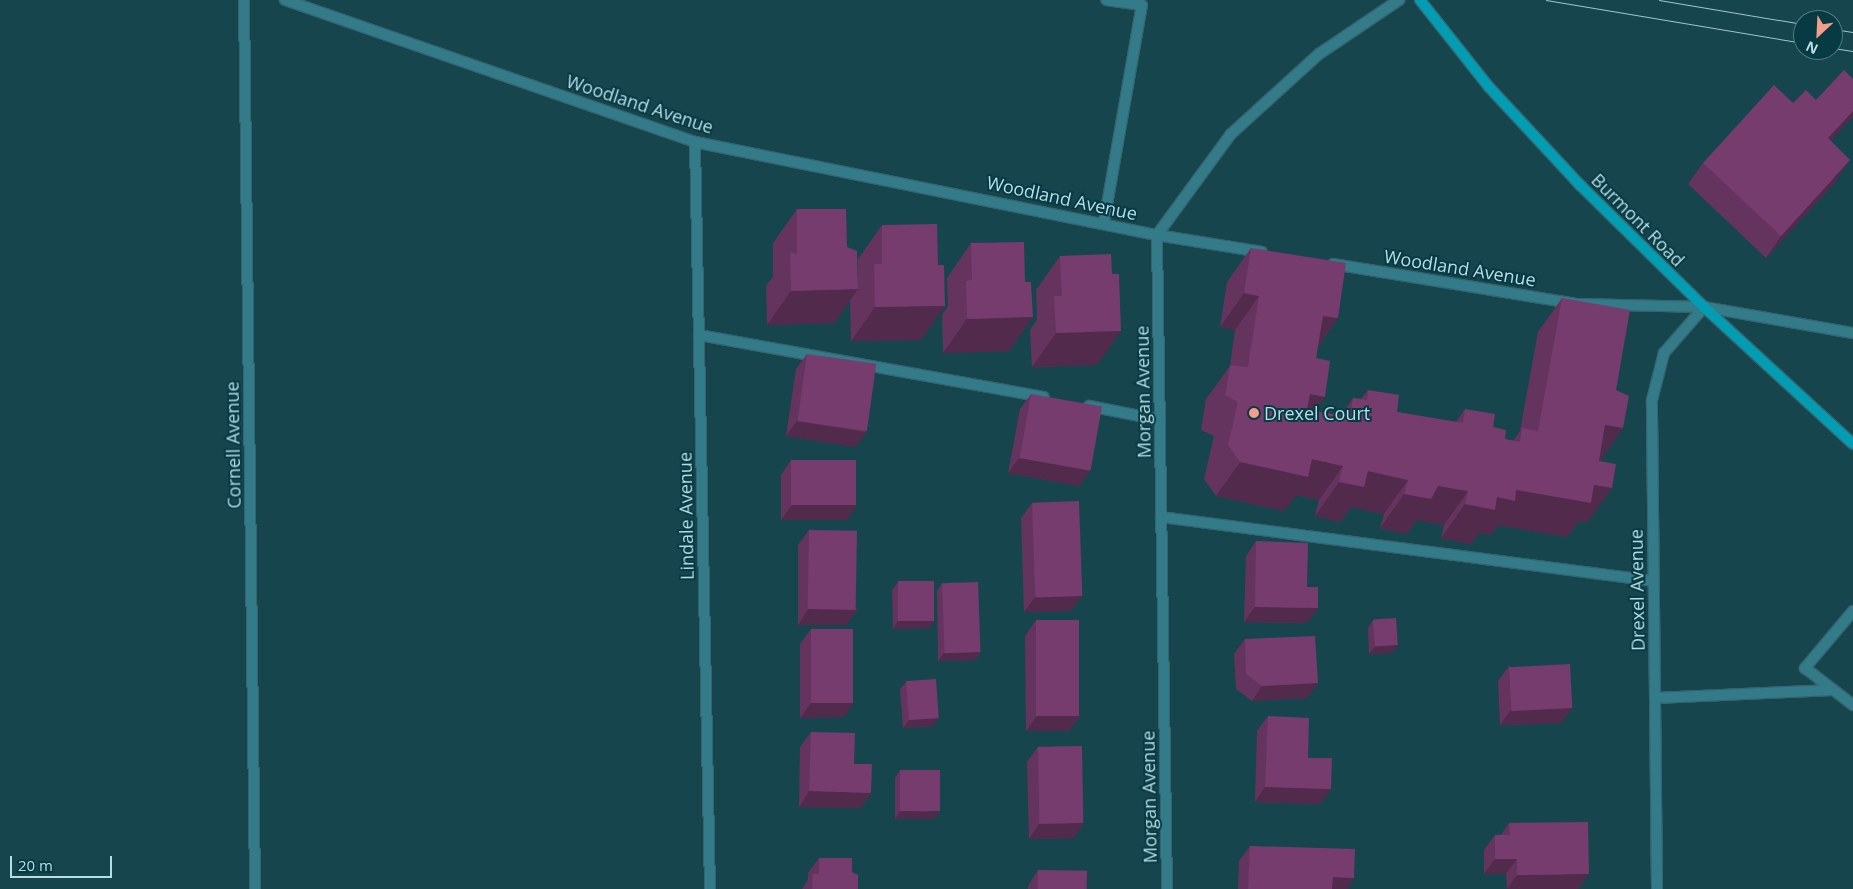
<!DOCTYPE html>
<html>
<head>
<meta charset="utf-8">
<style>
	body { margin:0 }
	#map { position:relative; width:1853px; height:889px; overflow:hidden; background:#16454e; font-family:"Open Sans",sans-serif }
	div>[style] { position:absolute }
	.roads { filter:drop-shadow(1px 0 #36646c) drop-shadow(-1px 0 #36646c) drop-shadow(0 1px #36646c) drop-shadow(0 -1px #36646c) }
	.lane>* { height:10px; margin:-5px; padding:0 5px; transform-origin:5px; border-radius:5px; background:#347b8a }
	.street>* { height:10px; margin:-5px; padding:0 5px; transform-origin:5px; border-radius:5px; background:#347b8a }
	.secondary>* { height:10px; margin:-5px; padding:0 5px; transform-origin:5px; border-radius:5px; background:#039db3 }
	.tram>* { height:1px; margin:-0.5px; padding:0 0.5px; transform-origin:0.5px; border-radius:0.5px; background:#9ec7cf }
	.wall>* { inset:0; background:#65345e }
	.shaded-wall>* { inset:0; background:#522a4c }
	.building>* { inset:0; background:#753c6d; transform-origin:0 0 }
	.dots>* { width:14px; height:14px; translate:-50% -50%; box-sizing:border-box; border:2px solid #083a43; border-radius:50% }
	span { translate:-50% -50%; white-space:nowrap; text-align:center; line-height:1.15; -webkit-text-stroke:4px #083a43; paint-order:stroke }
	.street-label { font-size:18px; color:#b6dee6 }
	.poi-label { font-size:18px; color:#b6dee6 }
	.left { translate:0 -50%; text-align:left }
	.north { position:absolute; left:1793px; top:10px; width:50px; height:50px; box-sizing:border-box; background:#083a43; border:1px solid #4e7c84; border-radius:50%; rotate:205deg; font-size:14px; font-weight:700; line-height:20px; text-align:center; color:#b6dee6 }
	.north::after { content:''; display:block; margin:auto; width:18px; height:22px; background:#f49d8b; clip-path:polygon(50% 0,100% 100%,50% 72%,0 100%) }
	.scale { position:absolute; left:10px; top:856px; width:102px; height:22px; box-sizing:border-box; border:2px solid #b6dee6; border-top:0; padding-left:6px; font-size:15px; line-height:18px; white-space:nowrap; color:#b6dee6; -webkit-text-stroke:4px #083a43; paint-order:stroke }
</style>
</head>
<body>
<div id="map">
	<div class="roads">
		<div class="lane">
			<div style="left:1104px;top:222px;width:220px;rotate:-80.1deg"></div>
			<div style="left:1142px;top:5px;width:36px;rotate:-172deg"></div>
			<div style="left:699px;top:335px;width:350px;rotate:10.2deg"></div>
			<div style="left:1089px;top:406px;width:72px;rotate:11.2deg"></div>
			<div style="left:1161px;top:517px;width:495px;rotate:7.4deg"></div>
			<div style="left:1853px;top:611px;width:75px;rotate:130.1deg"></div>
			<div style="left:1805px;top:668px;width:61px;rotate:37.6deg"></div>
			<div style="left:1655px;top:698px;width:178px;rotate:-2.6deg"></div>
		</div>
		<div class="street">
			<div style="left:244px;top:0;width:889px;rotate:89.29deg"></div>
			<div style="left:285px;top:0;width:434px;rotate:19.1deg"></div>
			<div style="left:695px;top:142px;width:471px;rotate:11.4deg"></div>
			<div style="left:1157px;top:235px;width:106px;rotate:9.2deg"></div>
			<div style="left:695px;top:142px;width:747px;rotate:88.85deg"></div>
			<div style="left:1333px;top:264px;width:248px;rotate:9.3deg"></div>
			<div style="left:1578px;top:304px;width:126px;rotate:1.4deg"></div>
			<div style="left:1704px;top:307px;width:151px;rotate:9.9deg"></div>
			<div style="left:1167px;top:889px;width:654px;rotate:-90.88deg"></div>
			<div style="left:1157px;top:235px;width:125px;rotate:-53.8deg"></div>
			<div style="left:1231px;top:134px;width:119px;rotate:-42.3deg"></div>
			<div style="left:1319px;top:54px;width:97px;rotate:-34deg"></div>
			<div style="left:1657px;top:889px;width:489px;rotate:-90.6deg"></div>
			<div style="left:1652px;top:400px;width:49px;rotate:-75.7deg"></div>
			<div style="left:1664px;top:353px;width:61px;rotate:-49deg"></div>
		</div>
		<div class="secondary">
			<div style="left:1420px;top:0;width:111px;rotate:51.6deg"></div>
			<div style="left:1489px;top:87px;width:134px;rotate:47.1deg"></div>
			<div style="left:1580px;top:185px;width:174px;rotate:44.5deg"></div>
			<div style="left:1704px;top:307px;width:202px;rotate:42.6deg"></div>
		</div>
	</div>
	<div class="tram">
		<div style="left:1546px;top:0;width:261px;rotate:9.5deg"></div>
		<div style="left:1659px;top:0;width:146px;rotate:9.5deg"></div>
		<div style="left:1833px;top:29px;width:20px;rotate:9deg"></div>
		<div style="left:1833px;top:48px;width:20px;rotate:9deg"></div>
	</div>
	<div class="wall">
		<div style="clip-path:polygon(1816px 100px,1853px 116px,1830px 141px,1835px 182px,1766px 258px,1688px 184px,1703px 163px,1793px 103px)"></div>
		<div style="clip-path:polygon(797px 209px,847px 247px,858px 287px,858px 259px,882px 225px,921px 340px,851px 341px,850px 300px,834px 323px,767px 325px,766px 286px,773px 277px,773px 243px)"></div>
		<div style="clip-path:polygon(971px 243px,1009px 351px,943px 353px,942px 315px,948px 306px,947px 278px)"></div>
		<div style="clip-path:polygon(1251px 248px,1338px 318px,1318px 346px,1316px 358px,1315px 411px,1341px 415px,1353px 398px,1361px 399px,1368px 390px,1397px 412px,1456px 422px,1465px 409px,1493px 427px,1505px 439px,1513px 441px,1520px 431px,1538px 332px,1562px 298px,1600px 461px,1588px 522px,1579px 521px,1567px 537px,1498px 525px,1491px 535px,1479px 533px,1471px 544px,1441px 538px,1444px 525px,1416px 520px,1407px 534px,1380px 528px,1384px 514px,1351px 507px,1340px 522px,1315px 516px,1319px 500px,1296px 495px,1284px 511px,1216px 496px,1204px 479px,1214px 436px,1201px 430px,1206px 399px,1230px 366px,1235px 330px,1220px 327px,1227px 282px)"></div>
		<div style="clip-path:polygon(1060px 256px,1097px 365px,1032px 367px,1030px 330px,1037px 320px,1036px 290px)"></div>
		<div style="clip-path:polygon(807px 354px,866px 432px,855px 447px,786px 436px,796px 369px)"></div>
		<div style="clip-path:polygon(1031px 394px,1090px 471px,1079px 486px,1008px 473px,1020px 409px)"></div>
		<div style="clip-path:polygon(791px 460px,847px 520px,781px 520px,781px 475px)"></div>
		<div style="clip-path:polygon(1032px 503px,1071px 611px,1024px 612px,1021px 518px)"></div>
		<div style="clip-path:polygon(809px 530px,857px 610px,846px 625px,798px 625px,798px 545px)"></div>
		<div style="clip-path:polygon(1256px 541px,1307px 587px,1307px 623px,1244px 622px,1246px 556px)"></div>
		<div style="clip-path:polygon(898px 582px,934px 621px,929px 628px,893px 629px,892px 590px)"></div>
		<div style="clip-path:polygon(942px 583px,981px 652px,975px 660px,938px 661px,937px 591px)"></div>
		<div style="clip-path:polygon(1036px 620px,1080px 716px,1069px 731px,1026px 731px,1025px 636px)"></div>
		<div style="clip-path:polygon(1373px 620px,1392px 653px,1369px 654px,1368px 628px)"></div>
		<div style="clip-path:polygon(811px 629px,844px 717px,800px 718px,800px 644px)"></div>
		<div style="clip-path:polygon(1245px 639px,1318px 683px,1307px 698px,1252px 701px,1236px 689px,1234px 654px)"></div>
		<div style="clip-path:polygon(1509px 666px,1561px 723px,1500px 725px,1498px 681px)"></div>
		<div style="clip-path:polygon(906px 682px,939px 718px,933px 726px,903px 728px,900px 689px)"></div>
		<div style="clip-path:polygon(1268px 716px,1308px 758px,1331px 789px,1320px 804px,1255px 802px,1257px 731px)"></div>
		<div style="clip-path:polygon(811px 732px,854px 764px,871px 793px,860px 808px,799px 807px,800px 747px)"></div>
		<div style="clip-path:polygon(1038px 747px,1074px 838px,1029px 839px,1027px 762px)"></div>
		<div style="clip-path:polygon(900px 770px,934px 819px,895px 819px,895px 778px)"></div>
		<div style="clip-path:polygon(1509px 823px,1578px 889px,1507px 889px,1506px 874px,1484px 874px,1484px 850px,1495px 835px,1501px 835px)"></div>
		<div style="clip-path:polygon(1250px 846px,1354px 878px,1347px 889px,1238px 889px,1239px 861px)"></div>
		<div style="clip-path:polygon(819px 858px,852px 872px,858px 889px,802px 889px,808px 880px,808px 873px)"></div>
		<div style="clip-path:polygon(1038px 870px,1087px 889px,1028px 889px,1028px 886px)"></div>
	</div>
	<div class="shaded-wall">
		<div style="clip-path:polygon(1853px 111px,1853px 116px,1813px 160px,1828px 138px)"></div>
		<div style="clip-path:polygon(1850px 160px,1835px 182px,1766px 258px,1781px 236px)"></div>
		<div style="clip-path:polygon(858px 289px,834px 323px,767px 325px,791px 291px)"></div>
		<div style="clip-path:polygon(1244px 293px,1259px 296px,1235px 330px,1220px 327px)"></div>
		<div style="clip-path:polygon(945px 306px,921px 340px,851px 341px,875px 307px)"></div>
		<div style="clip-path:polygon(1323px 316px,1338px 318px,1314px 352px)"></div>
		<div style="clip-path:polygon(1033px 317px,1009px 351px,943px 353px,967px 319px)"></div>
		<div style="clip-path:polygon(1121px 331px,1097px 365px,1032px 367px,1056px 333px)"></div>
		<div style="clip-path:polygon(1310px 394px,1325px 397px,1301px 431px)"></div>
		<div style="clip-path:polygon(797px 421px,866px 432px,855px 447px,786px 436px)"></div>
		<div style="clip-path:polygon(1605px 425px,1623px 428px,1599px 463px)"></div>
		<div style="clip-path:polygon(1019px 458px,1090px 471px,1079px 486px,1008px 473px)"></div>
		<div style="clip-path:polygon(1312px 459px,1343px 466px,1319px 500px,1296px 495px,1284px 511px,1216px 496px,1240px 462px)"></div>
		<div style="clip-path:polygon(1368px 471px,1408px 480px,1384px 514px,1351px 507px,1340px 522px,1315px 516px,1339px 482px)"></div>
		<div style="clip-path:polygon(1594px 485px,1612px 488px,1588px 522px,1579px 521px,1567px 537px,1498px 525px,1491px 535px,1479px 533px,1471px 544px,1441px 538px,1465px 504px,1516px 490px)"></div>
		<div style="clip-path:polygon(1438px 486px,1468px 491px,1444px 525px,1416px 520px,1407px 534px,1380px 528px,1404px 494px)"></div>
		<div style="clip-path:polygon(792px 505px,857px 505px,847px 520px,781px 520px)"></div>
		<div style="clip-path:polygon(1082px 596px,1071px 611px,1024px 612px,1035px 597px)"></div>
		<div style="clip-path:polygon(1255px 607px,1318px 608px,1307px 623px,1244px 622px)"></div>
		<div style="clip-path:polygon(808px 609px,857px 610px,846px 625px,798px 625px)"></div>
		<div style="clip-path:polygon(898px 621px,934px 621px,929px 628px,893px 629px)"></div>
		<div style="clip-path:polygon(1398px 645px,1392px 653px,1369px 654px,1375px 646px)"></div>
		<div style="clip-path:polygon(981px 652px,975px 660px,938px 661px,944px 653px)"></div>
		<div style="clip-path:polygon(1318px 683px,1307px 698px,1252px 701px,1262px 686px)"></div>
		<div style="clip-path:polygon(854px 702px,844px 717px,800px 718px,811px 703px)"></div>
		<div style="clip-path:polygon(1572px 708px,1561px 723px,1500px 725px,1511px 710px)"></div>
		<div style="clip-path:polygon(1037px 716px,1080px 716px,1069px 731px,1026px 731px)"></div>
		<div style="clip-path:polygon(939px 718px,933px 726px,903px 728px,909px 720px)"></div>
		<div style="clip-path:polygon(1265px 787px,1331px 789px,1320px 804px,1255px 802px)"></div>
		<div style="clip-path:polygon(809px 791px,871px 793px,860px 808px,799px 807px)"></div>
		<div style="clip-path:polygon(900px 811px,940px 812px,934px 819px,895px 819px)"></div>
		<div style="clip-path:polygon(1084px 823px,1074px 838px,1029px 839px,1039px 824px)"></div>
		<div style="clip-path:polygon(1495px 859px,1517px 859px,1506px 874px,1484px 874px)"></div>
		<div style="clip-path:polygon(1589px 874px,1578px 889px,1507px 889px,1517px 875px)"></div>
		<div style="clip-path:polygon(1333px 877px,1354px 878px,1347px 889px,1325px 889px)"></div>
	</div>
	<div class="building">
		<div style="clip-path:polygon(1844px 70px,1853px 79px,1853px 111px,1828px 138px,1850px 160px,1781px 236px,1703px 163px,1774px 85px,1793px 103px,1806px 90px,1816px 100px)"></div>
		<div style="clip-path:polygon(797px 209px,846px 209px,847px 247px,857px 251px,858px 289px,791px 291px,790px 252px,797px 254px)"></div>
		<div style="clip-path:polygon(937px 224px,938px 265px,944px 265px,945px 306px,875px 307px,874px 264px,882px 264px,882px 225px)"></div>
		<div style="clip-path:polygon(1024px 242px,1025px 282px,1031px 282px,1033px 317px,967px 319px,966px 281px,972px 280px,971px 243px)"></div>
		<div style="clip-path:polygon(1251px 248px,1346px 263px,1338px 318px,1323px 316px,1316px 358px,1330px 361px,1325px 397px,1310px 394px,1307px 410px,1350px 417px,1353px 398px,1367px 400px,1368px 390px,1399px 395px,1397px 412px,1463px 423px,1465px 409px,1495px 414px,1493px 427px,1506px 430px,1505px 439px,1520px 442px,1522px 428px,1538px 431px,1562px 298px,1630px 310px,1616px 390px,1629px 396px,1623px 428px,1605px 425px,1599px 461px,1616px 464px,1612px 488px,1594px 485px,1591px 503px,1516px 490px,1515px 501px,1497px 497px,1495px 510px,1465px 504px,1468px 491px,1438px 486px,1431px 499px,1404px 494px,1408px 480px,1368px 471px,1364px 487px,1339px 482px,1343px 466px,1312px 459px,1308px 477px,1240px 462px,1228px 445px,1238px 402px,1225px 395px,1230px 365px,1248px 367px,1259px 296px,1244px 293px)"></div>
		<div style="clip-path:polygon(1111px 254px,1112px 274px,1119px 274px,1121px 331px,1056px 333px,1054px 296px,1062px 296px,1060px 256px)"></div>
		<div style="left:807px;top:354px;width:70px;height:68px;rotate:8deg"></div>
		<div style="left:1031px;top:394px;width:72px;height:65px;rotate:10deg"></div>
		<div style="left:791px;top:460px;width:65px;height:45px"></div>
		<div style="left:1079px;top:501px;width:95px;height:47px;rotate:88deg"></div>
		<div style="left:809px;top:530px;width:48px;height:79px;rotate:1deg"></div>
		<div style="clip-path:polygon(1256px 541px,1308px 543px,1307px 587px,1318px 587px,1318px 608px,1255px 607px)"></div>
		<div style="left:934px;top:581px;width:40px;height:36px;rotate:90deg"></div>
		<div style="left:978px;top:582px;width:70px;height:36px;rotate:88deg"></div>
		<div style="left:1396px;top:618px;width:27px;height:23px;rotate:86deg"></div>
		<div style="left:1036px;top:620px;width:43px;height:96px"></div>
		<div style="left:811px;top:629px;width:42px;height:74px"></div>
		<div style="clip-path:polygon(1315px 636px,1318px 683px,1262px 686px,1246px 674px,1245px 639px)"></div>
		<div style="left:1570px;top:664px;width:44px;height:61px;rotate:87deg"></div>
		<div style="left:936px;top:679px;width:39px;height:30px;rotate:86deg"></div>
		<div style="clip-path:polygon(1268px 716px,1309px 718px,1308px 758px,1332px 758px,1331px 789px,1265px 787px)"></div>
		<div style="clip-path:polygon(811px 732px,855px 733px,854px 764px,872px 764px,871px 793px,809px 791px)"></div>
		<div style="left:1082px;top:746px;width:77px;height:44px;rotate:89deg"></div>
		<div style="left:900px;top:770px;width:40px;height:41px"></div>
		<div style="clip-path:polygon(1588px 822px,1589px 874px,1517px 875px,1517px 859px,1495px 859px,1495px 835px,1510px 835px,1509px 823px)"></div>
		<div style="clip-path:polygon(1250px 846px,1355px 849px,1354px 878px,1333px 877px,1332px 889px,1248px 889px)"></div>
		<div style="clip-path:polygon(819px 858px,852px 858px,852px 872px,858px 875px,858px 889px,812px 889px,813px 874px,819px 874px)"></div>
		<div style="left:1038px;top:870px;width:49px;height:19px;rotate:1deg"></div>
	</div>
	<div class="dots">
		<div style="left:1254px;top:413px;background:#f49d8b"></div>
	</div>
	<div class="street-label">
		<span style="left:640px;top:104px;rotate:18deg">Woodland Avenue</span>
		<span style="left:1062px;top:198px;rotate:12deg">Woodland Avenue</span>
		<span style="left:1638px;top:220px;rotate:45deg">Burmont Road</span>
		<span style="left:1460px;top:268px;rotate:9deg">Woodland Avenue</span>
		<span style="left:1143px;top:392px;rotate:-91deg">Morgan Avenue</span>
		<span style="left:233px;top:445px;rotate:-91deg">Cornell Avenue</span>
		<span style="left:686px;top:516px;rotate:-91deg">Lindale Avenue</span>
		<span style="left:1637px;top:590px;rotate:-91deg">Drexel Avenue</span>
		<span style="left:1149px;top:797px;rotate:-91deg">Morgan Avenue</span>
	</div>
	<div class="poi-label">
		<span class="left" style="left:1264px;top:413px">Drexel Court</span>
	</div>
	<div class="north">N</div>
	<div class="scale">20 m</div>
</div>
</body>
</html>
